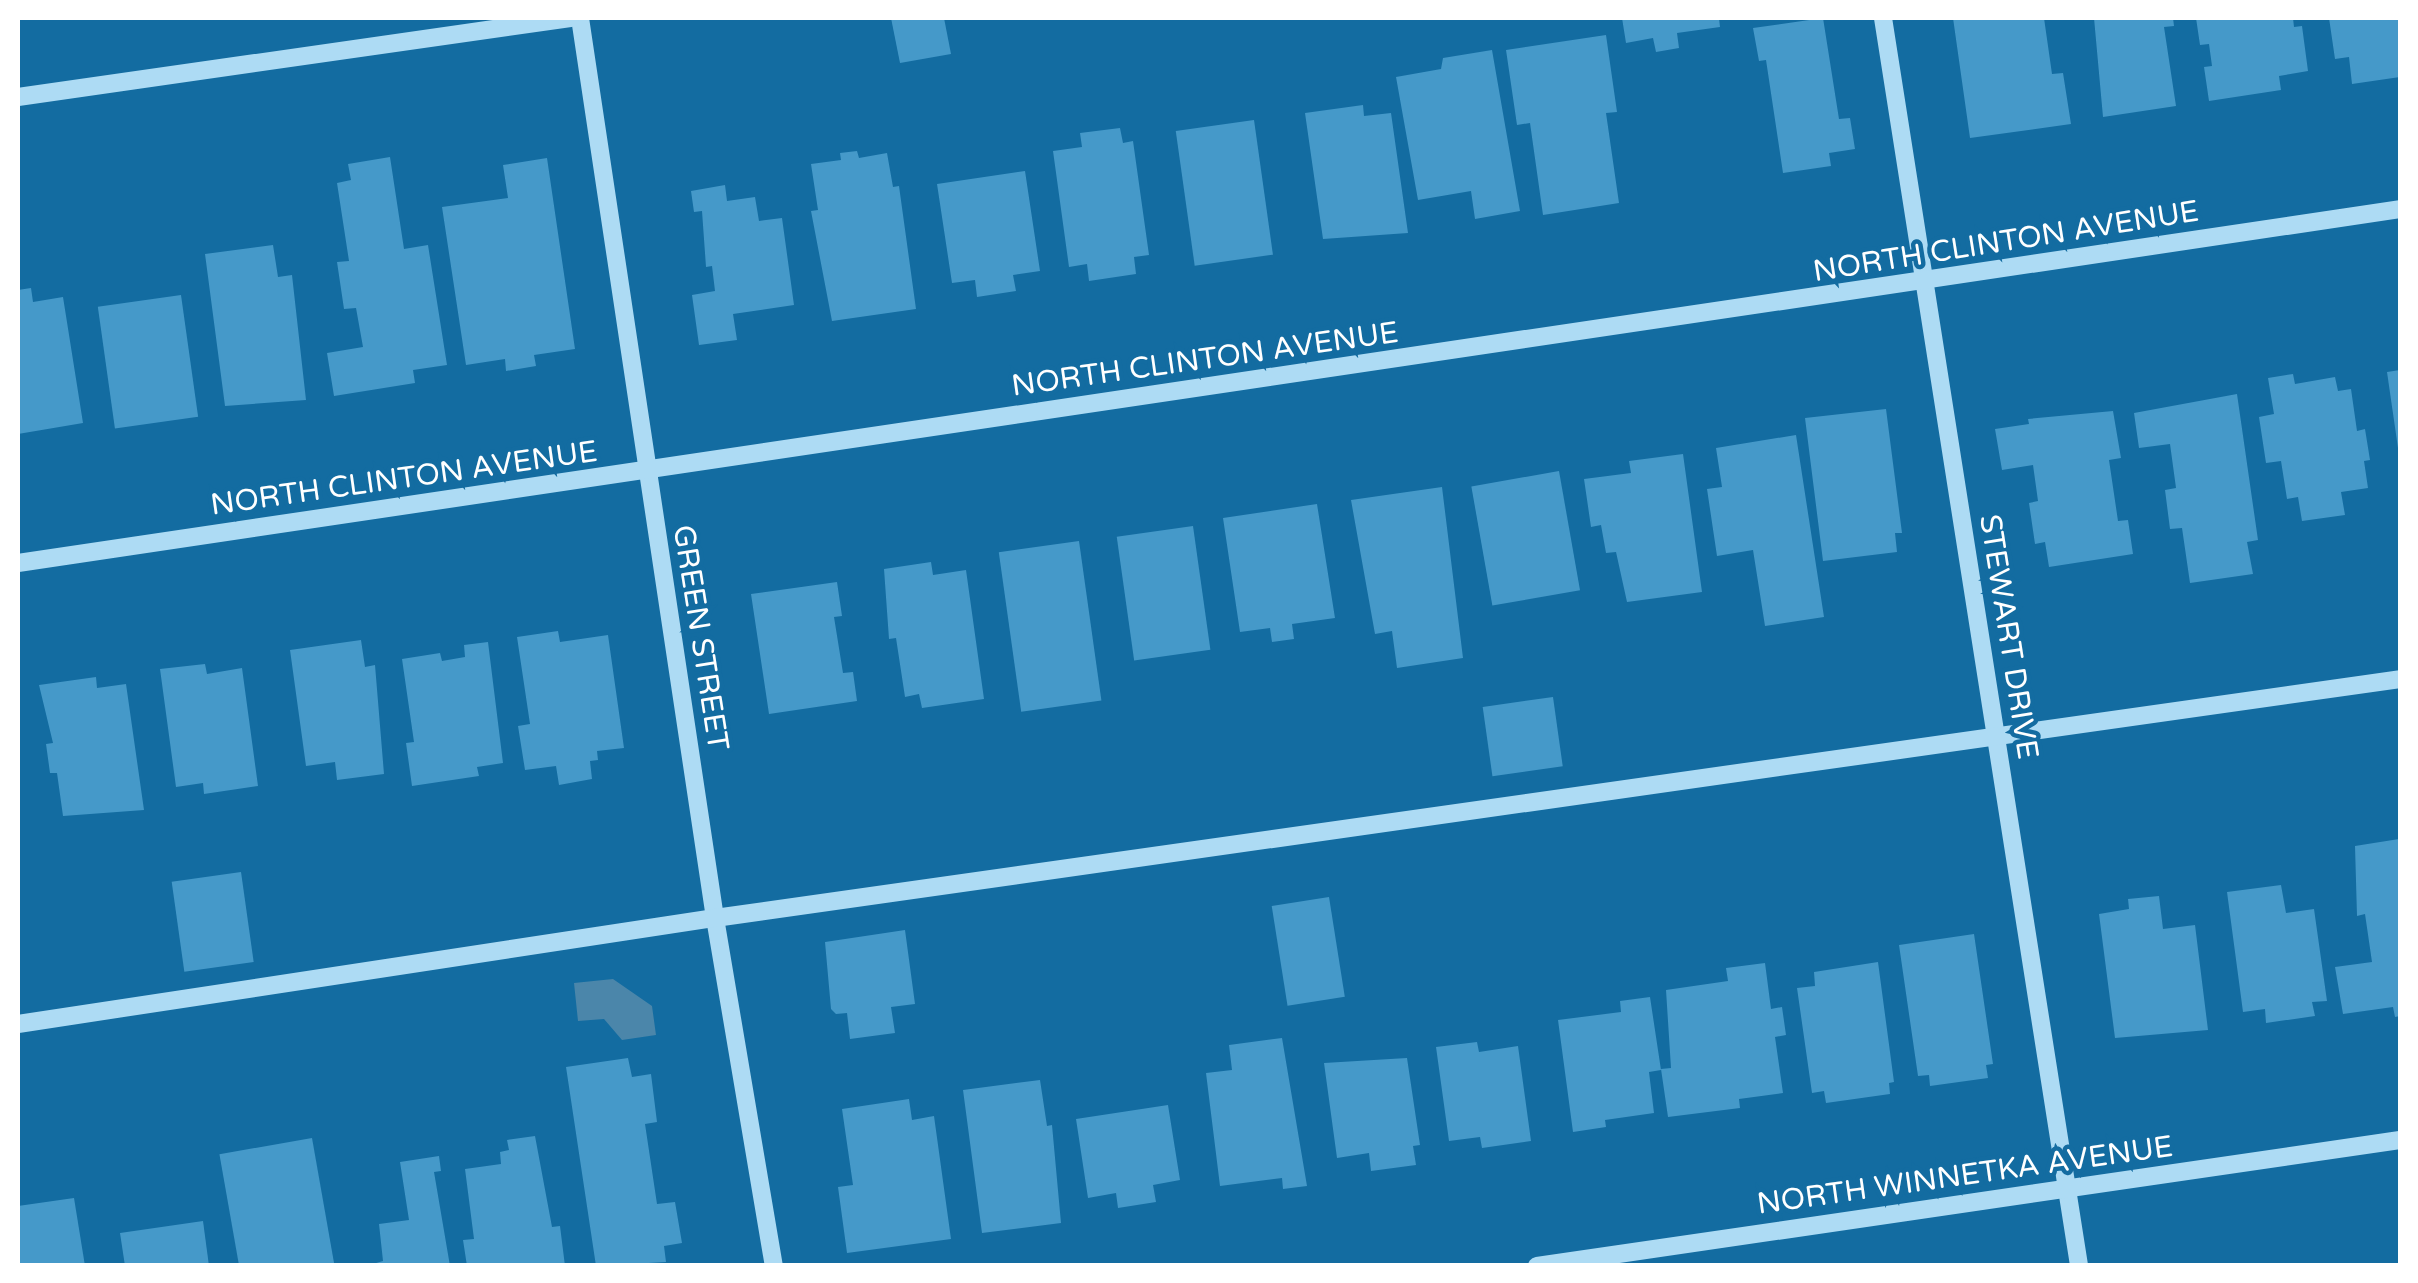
<!DOCTYPE html>
<html>
<head>
<meta charset="utf-8">
<style>
	body { margin:0 }
	#map { position:relative; width:2418px; height:1283px; overflow:hidden; background:#136ca1; font-family:"Varela Round",sans-serif }
	div>[style] { position:absolute }
	.water>* { inset:0; background:#4b86aa }
	.building>* { inset:0; background:#4599c9; transform-origin:0 0 }
	.minor>* { height:18px; margin:-9px; padding:0 9px; transform-origin:9px; border-radius:9px; background:#addbf4 }
	span { translate:-50% -50%; white-space:nowrap; text-align:center; line-height:1.15; -webkit-text-stroke:9px #136ca1; paint-order:stroke }
	.street-label { font-size:30px; color:#fff }
	.frame { position:absolute; inset:0; border:20px solid #fff; pointer-events:none }
</style>
</head>
<body>
<div id="map">
	<div class="water">
		<div style="clip-path:polygon(613px 979px,652px 1006px,656px 1035px,622px 1040px,604px 1019px,578px 1021px,574px 983px)"></div>
	</div>
	<div class="building">
		<div style="clip-path:polygon(891px 18px,944px 18px,951px 54px,900px 63px)"></div>
		<div style="clip-path:polygon(1622px 18px,1719px 18px,1720px 27px,1677px 33px,1679px 48px,1656px 52px,1653px 38px,1626px 43px)"></div>
		<div style="clip-path:polygon(1823px 18px,1839px 119px,1850px 118px,1855px 149px,1829px 153px,1831px 166px,1783px 173px,1766px 60px,1759px 61px,1753px 28px)"></div>
		<div style="clip-path:polygon(1953px 18px,2044px 18px,2052px 74px,2063px 73px,2071px 124px,1970px 138px)"></div>
		<div style="clip-path:polygon(2094px 18px,2173px 18px,2174px 26px,2164px 27px,2176px 106px,2103px 117px)"></div>
		<div style="clip-path:polygon(2196px 18px,2293px 18px,2294px 27px,2302px 26px,2308px 71px,2279px 76px,2281px 90px,2209px 101px,2204px 67px,2212px 66px,2209px 44px,2200px 45px)"></div>
		<div style="clip-path:polygon(2329px 18px,2400px 18px,2400px 77px,2352px 84px,2349px 57px,2335px 59px)"></div>
		<div style="clip-path:polygon(1606px 35px,1617px 112px,1606px 113px,1619px 203px,1543px 215px,1530px 123px,1517px 125px,1506px 50px)"></div>
		<div style="clip-path:polygon(1492px 50px,1520px 211px,1475px 219px,1471px 191px,1418px 200px,1396px 77px,1441px 69px,1443px 58px)"></div>
		<div style="clip-path:polygon(1363px 105px,1364px 116px,1391px 113px,1408px 233px,1323px 239px,1305px 113px)"></div>
		<div style="left:1254px;top:120px;width:136px;height:79px;rotate:82deg"></div>
		<div style="clip-path:polygon(1120px 128px,1123px 143px,1133px 141px,1149px 255px,1134px 257px,1136px 274px,1089px 281px,1087px 264px,1069px 267px,1053px 151px,1082px 147px,1080px 133px)"></div>
		<div style="clip-path:polygon(857px 151px,859px 158px,887px 153px,893px 187px,899px 186px,916px 309px,832px 321px,811px 211px,818px 210px,811px 164px,841px 160px,840px 153px)"></div>
		<div style="clip-path:polygon(390px 157px,404px 249px,428px 245px,447px 365px,413px 370px,415px 383px,334px 396px,327px 353px,363px 347px,356px 308px,344px 309px,337px 262px,349px 261px,337px 183px,351px 180px,348px 164px)"></div>
		<div style="clip-path:polygon(547px 158px,575px 349px,534px 355px,536px 366px,506px 371px,505px 359px,466px 365px,442px 207px,508px 198px,503px 165px)"></div>
		<div style="clip-path:polygon(1025px 171px,1040px 271px,1013px 275px,1016px 291px,977px 297px,975px 280px,952px 283px,937px 184px)"></div>
		<div style="clip-path:polygon(725px 185px,727px 201px,755px 197px,759px 221px,782px 218px,794px 305px,733px 314px,737px 340px,699px 345px,692px 295px,715px 291px,712px 266px,706px 267px,702px 211px,694px 212px,691px 191px)"></div>
		<div style="clip-path:polygon(273px 245px,278px 277px,292px 275px,306px 400px,225px 406px,205px 254px)"></div>
		<div style="clip-path:polygon(31px 288px,33px 302px,63px 297px,83px 423px,18px 434px,18px 290px)"></div>
		<div style="left:181px;top:295px;width:123px;height:84px;rotate:82deg"></div>
		<div style="clip-path:polygon(2400px 370px,2400px 448px,2398px 448px,2387px 372px)"></div>
		<div style="clip-path:polygon(2293px 374px,2295px 384px,2335px 377px,2338px 391px,2351px 389px,2357px 431px,2365px 429px,2370px 460px,2364px 461px,2368px 488px,2341px 492px,2345px 515px,2302px 521px,2298px 497px,2287px 499px,2281px 461px,2266px 463px,2259px 417px,2274px 414px,2268px 378px)"></div>
		<div style="clip-path:polygon(2237px 394px,2258px 540px,2247px 542px,2253px 574px,2190px 583px,2182px 528px,2170px 529px,2165px 490px,2176px 488px,2170px 444px,2139px 448px,2134px 413px)"></div>
		<div style="clip-path:polygon(1886px 409px,1902px 533px,1895px 533px,1897px 552px,1823px 561px,1805px 418px)"></div>
		<div style="clip-path:polygon(2113px 411px,2121px 458px,2109px 460px,2118px 521px,2128px 520px,2133px 554px,2049px 567px,2045px 542px,2035px 544px,2029px 503px,2038px 501px,2033px 465px,2002px 470px,1995px 429px,2029px 424px,2028px 419px)"></div>
		<div style="clip-path:polygon(1796px 435px,1824px 617px,1765px 626px,1753px 550px,1717px 556px,1707px 489px,1722px 487px,1716px 448px)"></div>
		<div style="clip-path:polygon(1683px 454px,1702px 592px,1627px 602px,1616px 552px,1606px 553px,1601px 525px,1591px 527px,1584px 479px,1631px 473px,1629px 461px)"></div>
		<div style="left:1559px;top:471px;width:121px;height:89px;rotate:80deg"></div>
		<div style="clip-path:polygon(1442px 487px,1463px 658px,1397px 668px,1392px 631px,1375px 634px,1351px 500px)"></div>
		<div style="clip-path:polygon(1317px 504px,1335px 618px,1292px 624px,1294px 639px,1272px 642px,1270px 628px,1240px 632px,1223px 518px)"></div>
		<div style="left:1193px;top:526px;width:125px;height:77px;rotate:82deg"></div>
		<div style="left:1079px;top:541px;width:161px;height:81px;rotate:82deg"></div>
		<div style="clip-path:polygon(931px 562px,933px 575px,966px 570px,984px 699px,922px 708px,919px 694px,905px 697px,896px 638px,889px 639px,884px 569px)"></div>
		<div style="clip-path:polygon(837px 582px,842px 616px,834px 617px,843px 673px,853px 672px,857px 701px,769px 714px,751px 594px)"></div>
		<div style="clip-path:polygon(558px 631px,560px 642px,608px 635px,624px 748px,597px 751px,598px 760px,590px 761px,592px 779px,559px 785px,556px 766px,525px 770px,518px 726px,530px 724px,517px 637px)"></div>
		<div style="clip-path:polygon(361px 640px,365px 667px,375px 665px,384px 774px,337px 780px,335px 762px,306px 766px,290px 650px)"></div>
		<div style="clip-path:polygon(488px 642px,503px 763px,477px 767px,479px 776px,412px 786px,406px 743px,414px 742px,402px 659px,440px 653px,442px 661px,465px 657px,464px 645px)"></div>
		<div style="clip-path:polygon(205px 664px,207px 674px,242px 668px,258px 786px,204px 794px,203px 783px,176px 787px,160px 669px)"></div>
		<div style="clip-path:polygon(96px 677px,97px 688px,126px 684px,144px 810px,63px 816px,57px 773px,50px 773px,46px 744px,53px 743px,39px 685px)"></div>
		<div style="left:1553px;top:697px;width:70px;height:71px;rotate:82deg"></div>
		<div style="clip-path:polygon(2399px 839px,2400px 1016px,2395px 1017px,2393px 1007px,2343px 1014px,2335px 967px,2372px 962px,2365px 914px,2357px 916px,2355px 846px)"></div>
		<div style="left:241px;top:872px;width:91px;height:70px;rotate:82deg"></div>
		<div style="clip-path:polygon(2281px 885px,2286px 913px,2314px 909px,2327px 1001px,2312px 1002px,2315px 1016px,2266px 1023px,2265px 1009px,2243px 1012px,2227px 892px)"></div>
		<div style="clip-path:polygon(2159px 896px,2163px 929px,2195px 925px,2208px 1030px,2115px 1038px,2099px 914px,2129px 909px,2128px 899px)"></div>
		<div style="left:1329px;top:897px;width:101px;height:58px;rotate:81deg"></div>
		<div style="clip-path:polygon(905px 930px,915px 1004px,891px 1007px,895px 1033px,850px 1039px,847px 1013px,836px 1014px,831px 1009px,825px 942px)"></div>
		<div style="clip-path:polygon(1974px 934px,1993px 1064px,1986px 1065px,1988px 1078px,1930px 1086px,1929px 1075px,1918px 1076px,1899px 945px)"></div>
		<div style="clip-path:polygon(1878px 962px,1894px 1082px,1889px 1083px,1890px 1094px,1826px 1103px,1824px 1091px,1812px 1093px,1797px 988px,1815px 986px,1814px 972px)"></div>
		<div style="clip-path:polygon(1765px 963px,1771px 1009px,1782px 1007px,1786px 1035px,1775px 1037px,1783px 1093px,1739px 1099px,1740px 1108px,1668px 1117px,1661px 1069px,1671px 1068px,1666px 990px,1728px 981px,1726px 968px)"></div>
		<div style="clip-path:polygon(1650px 997px,1661px 1070px,1649px 1072px,1654px 1113px,1605px 1120px,1606px 1127px,1573px 1132px,1558px 1020px,1621px 1012px,1620px 1001px)"></div>
		<div style="clip-path:polygon(1282px 1038px,1307px 1186px,1283px 1189px,1282px 1178px,1220px 1186px,1206px 1073px,1232px 1070px,1229px 1045px)"></div>
		<div style="clip-path:polygon(1477px 1042px,1479px 1052px,1518px 1046px,1531px 1141px,1482px 1148px,1480px 1137px,1449px 1141px,1436px 1047px)"></div>
		<div style="clip-path:polygon(628px 1058px,632px 1077px,651px 1074px,657px 1122px,645px 1124px,657px 1204px,675px 1202px,682px 1243px,664px 1246px,666px 1262px,596px 1266px,566px 1067px)"></div>
		<div style="clip-path:polygon(1407px 1058px,1420px 1145px,1413px 1146px,1416px 1165px,1371px 1171px,1369px 1153px,1337px 1158px,1324px 1063px)"></div>
		<div style="clip-path:polygon(1040px 1080px,1047px 1126px,1052px 1125px,1061px 1223px,982px 1233px,963px 1090px)"></div>
		<div style="clip-path:polygon(909px 1099px,912px 1120px,934px 1116px,951px 1239px,847px 1253px,838px 1187px,853px 1185px,842px 1109px)"></div>
		<div style="clip-path:polygon(1168px 1105px,1180px 1180px,1153px 1185px,1156px 1202px,1118px 1208px,1116px 1193px,1088px 1198px,1076px 1119px)"></div>
		<div style="clip-path:polygon(535px 1136px,552px 1227px,560px 1226px,565px 1266px,467px 1266px,463px 1240px,474px 1239px,465px 1169px,501px 1164px,500px 1152px,509px 1150px,507px 1140px)"></div>
		<div style="left:312px;top:1138px;width:130px;height:94px;rotate:80deg"></div>
		<div style="clip-path:polygon(439px 1156px,441px 1171px,434px 1172px,450px 1266px,366px 1266px,383px 1261px,379px 1224px,409px 1220px,400px 1162px)"></div>
		<div style="clip-path:polygon(74px 1198px,85px 1266px,18px 1266px,18px 1206px)"></div>
		<div style="clip-path:polygon(203px 1221px,209px 1266px,125px 1266px,120px 1233px)"></div>
	</div>
	<div class="minor">
		<div style="left:580px;top:18px;width:910px;rotate:81.47deg"></div>
		<div style="left:715px;top:918px;width:353px;rotate:80.4deg"></div>
		<div style="left:1883px;top:18px;width:1263px;rotate:81.07deg"></div>
		<div style="left:18px;top:97px;width:558px;rotate:-8.14deg"></div>
		<div style="left:18px;top:563px;width:2408px;rotate:-8.45deg"></div>
		<div style="left:18px;top:1024px;width:705px;rotate:-8.65deg"></div>
		<div style="left:715px;top:918px;width:1702px;rotate:-8.07deg"></div>
		<div style="left:1537px;top:1266px;width:872px;rotate:-8.31deg"></div>
	</div>
	<div class="street-label">
		<span style="left:2006px;top:242px;rotate:-9deg">NORTH CLINTON AVENUE</span>
		<span style="left:1205px;top:360px;rotate:-8deg">NORTH CLINTON AVENUE</span>
		<span style="left:404px;top:479px;rotate:-8deg">NORTH CLINTON AVENUE</span>
		<span style="left:2008px;top:637px;rotate:81deg">STEWART DRIVE</span>
		<span style="left:700px;top:638px;rotate:81deg">GREEN STREET</span>
		<span style="left:1965px;top:1176px;rotate:-8deg">NORTH WINNETKA AVENUE</span>
	</div>
	<div class="frame"></div>
</div>
</body>
</html>
